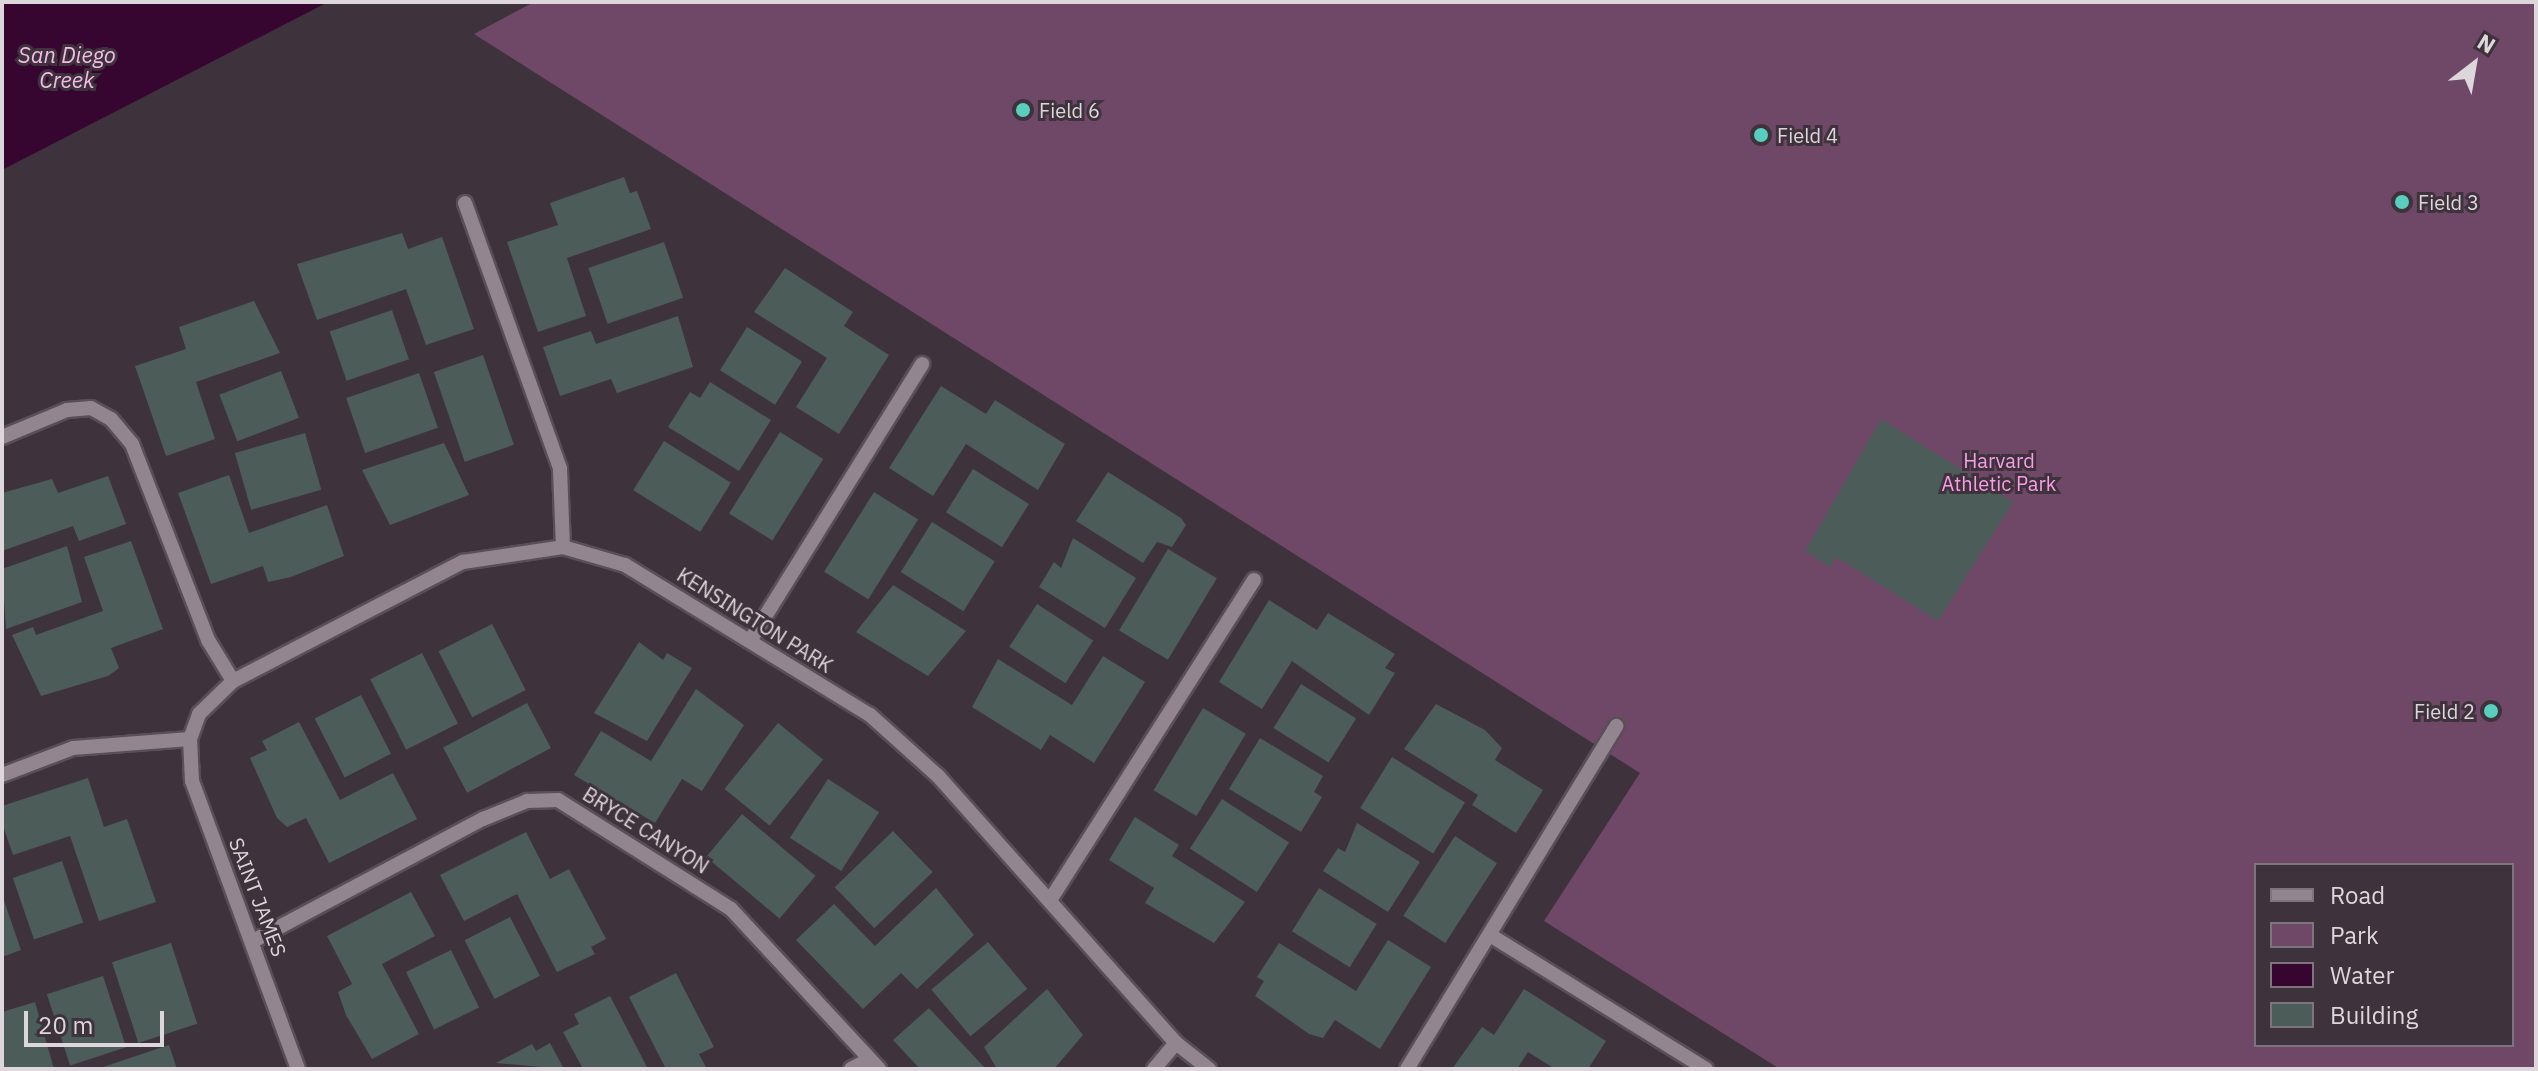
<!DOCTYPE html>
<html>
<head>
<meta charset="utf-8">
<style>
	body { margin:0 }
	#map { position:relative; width:2538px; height:1071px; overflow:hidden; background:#3e333c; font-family:"IBM Plex Sans",sans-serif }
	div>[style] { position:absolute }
	.green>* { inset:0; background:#6f4867 }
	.water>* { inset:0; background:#370630 }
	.building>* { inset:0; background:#4b5c59; transform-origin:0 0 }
	.roads { filter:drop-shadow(2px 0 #594f57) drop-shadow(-2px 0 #594f57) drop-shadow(0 2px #594f57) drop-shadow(0 -2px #594f57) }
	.minor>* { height:14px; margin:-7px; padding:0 7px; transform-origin:7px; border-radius:7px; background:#938590 }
	.dots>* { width:22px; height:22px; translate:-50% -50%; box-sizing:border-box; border:4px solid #3e333c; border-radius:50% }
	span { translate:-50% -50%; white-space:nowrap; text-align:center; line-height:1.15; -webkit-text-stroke:6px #3e333c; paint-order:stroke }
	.poi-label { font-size:20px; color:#ddd6db }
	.left { translate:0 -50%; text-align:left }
	.right { translate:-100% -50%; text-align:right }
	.park-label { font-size:20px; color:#fc9ce8 }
	.street-label { font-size:20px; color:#ddd6db }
	.water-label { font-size:22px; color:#f5bbe8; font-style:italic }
	.frame { position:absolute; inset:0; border:4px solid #ddd6db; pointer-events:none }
	.legend { position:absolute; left:2254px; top:863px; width:260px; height:184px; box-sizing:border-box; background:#3e333c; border:2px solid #7e747c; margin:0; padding:10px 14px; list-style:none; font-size:24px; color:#ddd6db }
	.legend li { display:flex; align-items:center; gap:16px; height:40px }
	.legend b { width:40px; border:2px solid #7e747c }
	.north { position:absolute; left:2434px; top:24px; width:80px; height:80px; -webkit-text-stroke:6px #3e333c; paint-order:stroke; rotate:31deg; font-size:22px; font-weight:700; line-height:32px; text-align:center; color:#ddd6db }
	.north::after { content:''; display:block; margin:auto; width:28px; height:36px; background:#ddd6db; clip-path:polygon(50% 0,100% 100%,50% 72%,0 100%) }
	.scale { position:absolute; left:24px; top:1011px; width:140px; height:36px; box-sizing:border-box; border:4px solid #ddd6db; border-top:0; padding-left:10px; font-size:24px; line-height:28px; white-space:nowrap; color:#ddd6db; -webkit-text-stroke:6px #3e333c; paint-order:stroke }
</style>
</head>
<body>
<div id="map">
	<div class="green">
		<div style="clip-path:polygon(evenodd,534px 2px,2536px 2px,2536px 1069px,1780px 1069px,1544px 921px,1640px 773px,474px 34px,534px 2px,2256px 865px,2512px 865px,2512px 1045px,2256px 1045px,2256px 865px)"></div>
	</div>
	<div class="water">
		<div style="clip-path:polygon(2px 2px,328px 2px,2px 170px)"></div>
	</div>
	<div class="building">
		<div style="clip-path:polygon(624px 177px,630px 193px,637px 191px,651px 229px,567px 258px,586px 316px,538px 332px,507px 242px,558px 225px,550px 203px)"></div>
		<div style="clip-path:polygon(402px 233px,408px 249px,442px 237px,474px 329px,426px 345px,406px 289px,317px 320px,297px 264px)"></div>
		<div style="left:664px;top:242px;width:59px;height:80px;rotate:71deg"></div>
		<div style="clip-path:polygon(785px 268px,853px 312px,844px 326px,889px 355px,839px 434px,796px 407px,827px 358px,754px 312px)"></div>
		<div style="clip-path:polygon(254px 301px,280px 353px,196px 382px,215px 439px,166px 456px,135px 366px,186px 349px,179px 327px)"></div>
		<div style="left:392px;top:310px;width:52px;height:66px;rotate:71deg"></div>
		<div style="clip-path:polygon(678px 316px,693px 367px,617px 393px,611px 379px,560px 396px,543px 347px,591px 331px,596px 344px)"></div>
		<div style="left:747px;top:327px;width:65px;height:51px;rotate:32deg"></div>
		<div style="left:483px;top:355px;width:95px;height:52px;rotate:71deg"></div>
		<div style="left:281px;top:371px;width:50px;height:66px;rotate:69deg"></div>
		<div style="left:419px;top:373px;width:58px;height:77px;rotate:71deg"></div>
		<div style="clip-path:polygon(710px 382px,771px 420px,739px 471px,668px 427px,690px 392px,700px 398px)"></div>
		<div style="clip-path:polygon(941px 386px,986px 414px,995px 400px,1065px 444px,1038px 490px,966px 444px,933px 496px,889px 468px)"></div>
		<div style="clip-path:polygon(1881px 419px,2013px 502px,1938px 621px,1836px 557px,1830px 567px,1805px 551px)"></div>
		<div style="left:780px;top:432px;width:51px;height:96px;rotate:32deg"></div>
		<div style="left:305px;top:433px;width:59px;height:73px;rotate:74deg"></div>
		<div style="left:664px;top:441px;width:79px;height:58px;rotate:32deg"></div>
		<div style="clip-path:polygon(444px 443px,469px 495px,390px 525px,362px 470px)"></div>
		<div style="left:973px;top:469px;width:66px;height:51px;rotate:32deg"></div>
		<div style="clip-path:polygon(1108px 472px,1181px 518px,1186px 525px,1172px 547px,1157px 542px,1143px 563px,1076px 521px)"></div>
		<div style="clip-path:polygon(229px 475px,249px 533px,327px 505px,344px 556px,291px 577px,268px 582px,263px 566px,211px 584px,178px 493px)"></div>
		<div style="clip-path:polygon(108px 476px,126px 524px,79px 541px,73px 526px,2px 551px,2px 493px,52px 479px,58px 493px)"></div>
		<div style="left:874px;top:492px;width:52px;height:94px;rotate:32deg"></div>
		<div style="left:932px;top:522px;width:74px;height:59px;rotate:32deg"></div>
		<div style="clip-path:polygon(1073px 538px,1136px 578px,1105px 628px,1039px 587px,1054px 562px,1061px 568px)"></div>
		<div style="clip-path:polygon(131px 541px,163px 629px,111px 648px,119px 668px,108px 676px,41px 696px,12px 635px,33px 627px,36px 635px,103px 611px,84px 557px)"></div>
		<div style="clip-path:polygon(67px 546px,82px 602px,6px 629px,2px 569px)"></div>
		<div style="left:1168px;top:549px;width:57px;height:95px;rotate:31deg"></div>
		<div style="clip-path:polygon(893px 585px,966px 631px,928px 676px,856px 632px)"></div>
		<div style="clip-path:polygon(1269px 600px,1317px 630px,1328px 613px,1395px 654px,1385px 668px,1395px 673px,1369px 715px,1292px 661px,1262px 709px,1219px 682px)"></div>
		<div style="left:1037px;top:604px;width:67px;height:51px;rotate:33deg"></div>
		<div style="left:492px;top:624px;width:74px;height:60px;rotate:63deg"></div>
		<div style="clip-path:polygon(639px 642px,663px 660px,667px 653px,692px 668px,647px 741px,594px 713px)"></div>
		<div style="left:422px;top:653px;width:79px;height:58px;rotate:63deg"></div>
		<div style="clip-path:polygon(1103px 656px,1145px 682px,1094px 763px,1050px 735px,1041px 750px,972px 707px,998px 659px,1072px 705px)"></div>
		<div style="left:1301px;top:684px;width:65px;height:52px;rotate:32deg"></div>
		<div style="clip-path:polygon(696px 689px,744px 725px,702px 791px,682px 779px,655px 823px,574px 775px,601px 731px,651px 761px)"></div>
		<div style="left:361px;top:695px;width:66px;height:52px;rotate:63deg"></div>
		<div style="left:527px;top:703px;width:51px;height:95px;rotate:62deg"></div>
		<div style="clip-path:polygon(1436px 704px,1485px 730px,1502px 748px,1495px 760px,1543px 790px,1516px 833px,1472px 805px,1478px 795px,1404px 749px)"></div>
		<div style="left:1203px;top:708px;width:50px;height:96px;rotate:31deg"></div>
		<div style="clip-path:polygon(299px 722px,340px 800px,393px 773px,417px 819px,329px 863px,306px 818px,287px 827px,277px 818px,250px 758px,267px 750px,262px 741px)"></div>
		<div style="left:778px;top:723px;width:58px;height:85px;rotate:39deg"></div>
		<div style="clip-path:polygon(1260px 738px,1323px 776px,1314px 792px,1322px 797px,1301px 832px,1229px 789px)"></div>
		<div style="left:1392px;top:757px;width:86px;height:60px;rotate:32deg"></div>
		<div style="clip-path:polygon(88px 778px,104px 827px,127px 819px,156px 902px,99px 921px,70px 836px,13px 855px,2px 823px,2px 806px)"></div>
		<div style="left:828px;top:779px;width:61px;height:70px;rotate:33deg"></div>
		<div style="left:1222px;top:799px;width:80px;height:59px;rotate:33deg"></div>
		<div style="left:742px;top:814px;width:96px;height:56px;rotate:40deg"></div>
		<div style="clip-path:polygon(1135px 817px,1179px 845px,1172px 856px,1245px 902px,1214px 943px,1145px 903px,1154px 888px,1109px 860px)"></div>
		<div style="clip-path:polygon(1357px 823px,1420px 862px,1388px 912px,1323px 871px,1338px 848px,1345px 852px)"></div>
		<div style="left:893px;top:831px;width:57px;height:81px;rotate:46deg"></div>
		<div style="clip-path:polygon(526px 832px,550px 879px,569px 869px,606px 939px,591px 947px,595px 954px,557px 972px,517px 894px,464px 921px,440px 875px)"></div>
		<div style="left:1455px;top:836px;width:50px;height:95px;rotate:33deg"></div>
		<div style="left:62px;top:861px;width:65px;height:52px;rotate:71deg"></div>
		<div style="clip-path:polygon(936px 888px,974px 935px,917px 989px,901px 973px,863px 1009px,796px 940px,834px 904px,875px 946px)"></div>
		<div style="left:1319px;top:888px;width:68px;height:51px;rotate:32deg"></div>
		<div style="clip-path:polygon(411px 892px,435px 936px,382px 964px,419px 1034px,372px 1059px,346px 1015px,338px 992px,352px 984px,327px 936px)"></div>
		<div style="clip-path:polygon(2px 895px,21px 950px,2px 957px)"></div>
		<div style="left:510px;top:917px;width:66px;height:51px;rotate:63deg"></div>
		<div style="clip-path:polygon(1388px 940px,1431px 967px,1380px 1049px,1335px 1020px,1323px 1038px,1309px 1034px,1255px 996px,1264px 981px,1257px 977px,1279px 943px,1356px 991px)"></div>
		<div style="left:988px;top:942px;width:61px;height:74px;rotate:50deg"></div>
		<div style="left:171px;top:943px;width:85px;height:62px;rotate:72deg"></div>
		<div style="left:451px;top:950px;width:64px;height:50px;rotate:64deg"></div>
		<div style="clip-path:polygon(676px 973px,714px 1047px,699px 1054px,707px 1069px,666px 1069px,629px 997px)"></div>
		<div style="left:103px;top:976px;width:75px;height:59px;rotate:72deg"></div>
		<div style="clip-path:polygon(1047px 989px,1083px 1035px,1054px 1069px,997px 1069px,984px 1047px)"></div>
		<div style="clip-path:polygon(1524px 989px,1606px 1041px,1588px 1069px,1555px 1069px,1528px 1052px,1517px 1069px,1452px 1069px,1482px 1027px,1494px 1035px)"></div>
		<div style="clip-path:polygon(610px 996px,648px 1069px,583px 1069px,563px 1032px,579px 1024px,574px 1014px)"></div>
		<div style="clip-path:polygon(35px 1002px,54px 1069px,2px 1069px,2px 1012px)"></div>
		<div style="clip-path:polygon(929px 1008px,986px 1069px,920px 1069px,893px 1040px)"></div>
		<div style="clip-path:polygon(550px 1043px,564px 1069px,496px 1063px,532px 1044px,536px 1051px)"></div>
		<div style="clip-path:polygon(169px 1045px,177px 1069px,100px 1069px,100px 1068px)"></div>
	</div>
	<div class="roads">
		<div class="minor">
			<div style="left:465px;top:203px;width:282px;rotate:70.3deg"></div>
			<div style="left:560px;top:469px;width:78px;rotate:87.8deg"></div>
			<div style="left:2px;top:437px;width:70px;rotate:-22.6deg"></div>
			<div style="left:67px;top:410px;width:24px;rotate:-5deg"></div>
			<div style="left:91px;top:408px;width:23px;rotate:29deg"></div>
			<div style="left:111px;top:419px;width:33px;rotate:50deg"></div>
			<div style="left:132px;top:444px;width:210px;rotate:68.8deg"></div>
			<div style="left:208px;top:640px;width:48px;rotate:58.6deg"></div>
			<div style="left:751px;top:639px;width:324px;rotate:-58.1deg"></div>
			<div style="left:2px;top:775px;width:76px;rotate:-20.8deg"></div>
			<div style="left:73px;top:748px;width:117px;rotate:-4.4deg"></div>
			<div style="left:1052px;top:897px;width:376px;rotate:-57.5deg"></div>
			<div style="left:1490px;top:935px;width:254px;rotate:31.8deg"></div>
			<div style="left:255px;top:940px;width:258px;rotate:-28deg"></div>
			<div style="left:483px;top:819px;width:48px;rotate:-22.2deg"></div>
			<div style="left:527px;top:801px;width:31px;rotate:-2deg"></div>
			<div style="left:558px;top:800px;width:204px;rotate:32.2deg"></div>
			<div style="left:731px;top:909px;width:218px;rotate:47.2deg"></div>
			<div style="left:298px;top:1069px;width:307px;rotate:-110.2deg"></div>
			<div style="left:192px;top:781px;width:42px;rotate:-92.7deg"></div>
			<div style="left:190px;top:739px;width:27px;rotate:-70deg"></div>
			<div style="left:199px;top:714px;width:47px;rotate:-44.1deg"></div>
			<div style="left:233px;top:681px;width:259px;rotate:-27.4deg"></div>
			<div style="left:463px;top:562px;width:101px;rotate:-8.5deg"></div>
			<div style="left:563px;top:547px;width:65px;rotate:16.2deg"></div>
			<div style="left:625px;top:565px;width:287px;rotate:31.5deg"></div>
			<div style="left:870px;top:715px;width:91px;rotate:41.9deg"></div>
			<div style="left:938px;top:776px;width:358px;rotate:48.3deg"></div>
			<div style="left:1176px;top:1043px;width:42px;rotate:38.2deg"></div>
			<div style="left:851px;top:1069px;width:21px;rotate:-28deg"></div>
			<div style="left:1154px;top:1069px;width:34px;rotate:-50deg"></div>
			<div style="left:1407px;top:1069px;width:402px;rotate:-58.6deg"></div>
		</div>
	</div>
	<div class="dots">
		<div style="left:1023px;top:110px;background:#59cebe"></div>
		<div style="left:1761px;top:135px;background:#59cebe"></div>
		<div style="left:2402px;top:202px;background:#59cebe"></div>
		<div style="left:2491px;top:711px;background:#59cebe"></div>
	</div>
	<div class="poi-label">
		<span class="left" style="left:1039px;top:110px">Field 6</span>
		<span class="left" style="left:1777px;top:135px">Field 4</span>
		<span class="left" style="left:2418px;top:202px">Field 3</span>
		<span class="right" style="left:2475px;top:711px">Field 2</span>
	</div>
	<div class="park-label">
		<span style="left:1999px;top:472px">Harvard<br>Athletic Park</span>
	</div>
	<div class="street-label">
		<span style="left:755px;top:620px;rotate:32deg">KENSINGTON PARK</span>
		<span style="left:646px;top:830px;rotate:32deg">BRYCE CANYON</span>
		<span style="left:258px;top:897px;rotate:69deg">SAINT JAMES</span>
	</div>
	<div class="water-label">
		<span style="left:67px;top:67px">San Diego<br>Creek</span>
	</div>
	<div class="frame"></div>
	<ul class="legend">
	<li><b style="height:10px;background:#938590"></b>Road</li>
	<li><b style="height:22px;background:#6f4867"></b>Park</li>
	<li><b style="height:22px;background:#370630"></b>Water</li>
	<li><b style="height:22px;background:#4b5c59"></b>Building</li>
	</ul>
	<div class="north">N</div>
	<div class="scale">20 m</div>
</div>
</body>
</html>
